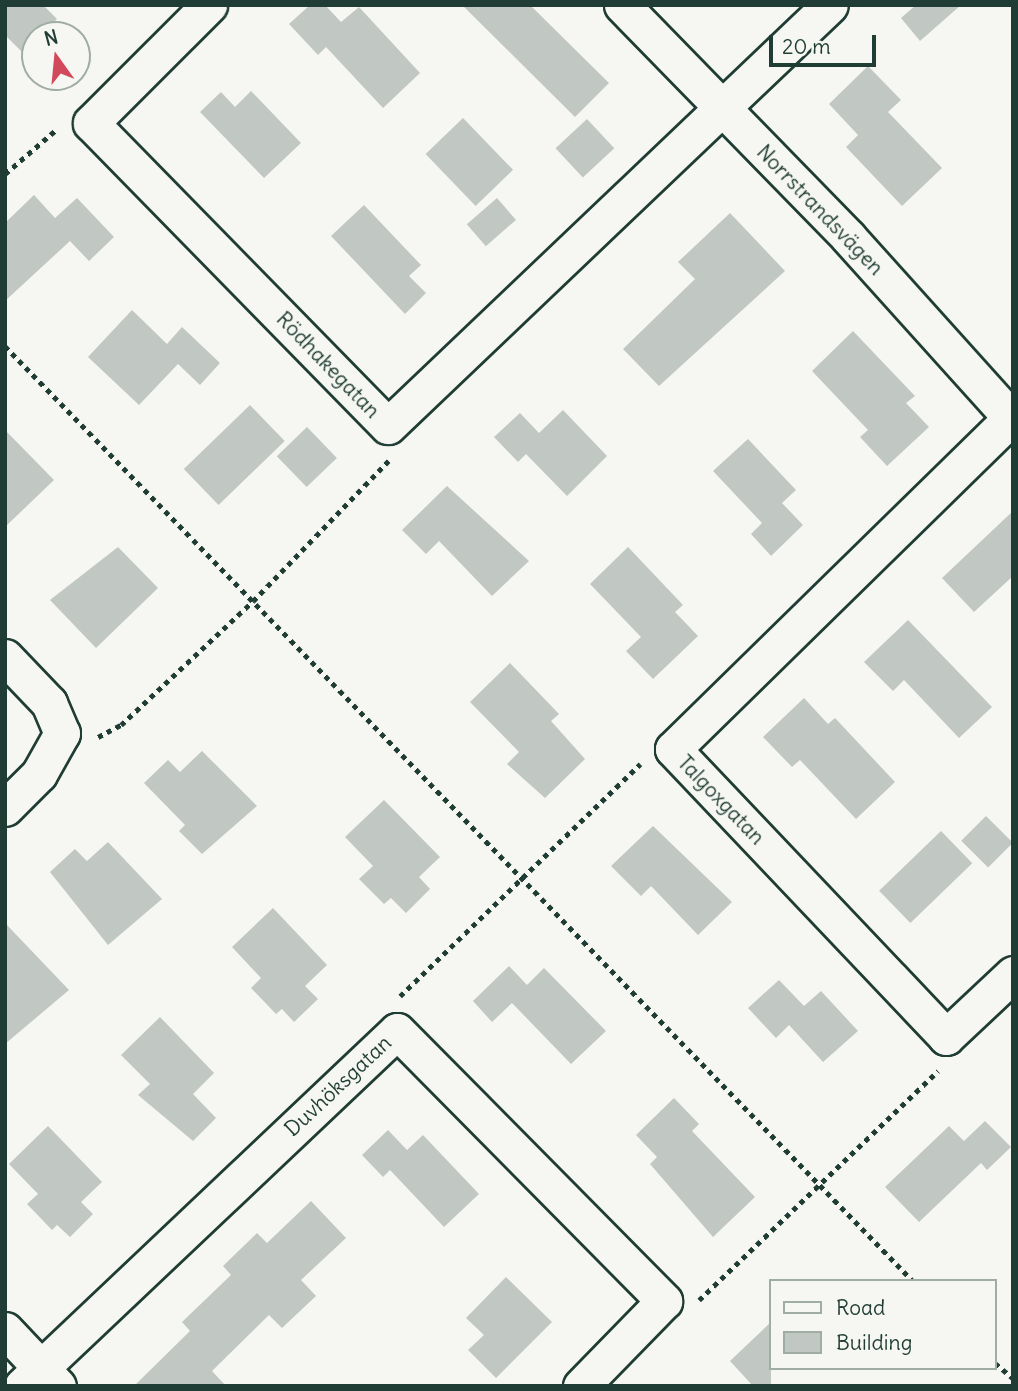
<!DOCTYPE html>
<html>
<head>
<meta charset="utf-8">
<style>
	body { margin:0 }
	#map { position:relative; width:1018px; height:1391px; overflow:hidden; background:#f6f6f2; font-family:Delius,sans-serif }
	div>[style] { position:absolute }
	.building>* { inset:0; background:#c1c8c3; transform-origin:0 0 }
	.path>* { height:4.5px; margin-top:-2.25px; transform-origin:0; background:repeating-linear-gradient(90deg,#1f3d34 0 5px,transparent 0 10px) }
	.roads { filter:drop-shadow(2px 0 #1f3d34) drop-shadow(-2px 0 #1f3d34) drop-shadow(0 2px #1f3d34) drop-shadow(0 -2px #1f3d34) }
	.minor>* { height:35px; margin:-17.5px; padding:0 17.5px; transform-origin:17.5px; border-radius:17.5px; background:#f6f6f2 }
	span { translate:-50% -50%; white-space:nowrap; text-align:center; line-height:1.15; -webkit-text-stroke:7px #f6f6f2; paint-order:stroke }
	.street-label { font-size:21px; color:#1f3d34 }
	.frame { position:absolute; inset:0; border:7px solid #1f3d34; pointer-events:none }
	.legend { position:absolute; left:769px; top:1279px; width:228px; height:91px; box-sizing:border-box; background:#f6f6f2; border:2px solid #a0aca6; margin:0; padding:9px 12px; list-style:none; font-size:21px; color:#1f3d34 }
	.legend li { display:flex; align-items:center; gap:14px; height:35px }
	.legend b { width:35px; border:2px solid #a0aca6 }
	.north { position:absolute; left:21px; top:21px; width:70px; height:70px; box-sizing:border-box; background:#f6f6f2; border:2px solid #a0aca6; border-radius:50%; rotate:345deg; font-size:19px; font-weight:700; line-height:28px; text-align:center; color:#1f3d34 }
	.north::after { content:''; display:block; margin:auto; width:24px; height:32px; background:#d1495b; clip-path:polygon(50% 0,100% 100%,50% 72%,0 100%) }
	.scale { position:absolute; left:769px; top:35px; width:107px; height:32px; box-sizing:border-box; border:4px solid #1f3d34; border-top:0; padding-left:9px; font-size:21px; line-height:24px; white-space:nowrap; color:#1f3d34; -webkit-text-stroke:5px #f6f6f2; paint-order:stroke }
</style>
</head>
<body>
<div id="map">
	<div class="building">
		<div style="clip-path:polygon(5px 5px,43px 5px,57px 19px,23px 53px,5px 35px)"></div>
		<div style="clip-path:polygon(310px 5px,325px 5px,341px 22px,359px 7px,420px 73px,383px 108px,326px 47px,318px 55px,289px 24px)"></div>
		<div style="clip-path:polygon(462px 5px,530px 5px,609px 83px,575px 117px)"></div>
		<div style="clip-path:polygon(916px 5px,961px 5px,920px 41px,901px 18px)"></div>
		<div style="clip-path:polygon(868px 66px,901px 100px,888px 112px,942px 168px,902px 206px,846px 147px,858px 135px,829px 104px)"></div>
		<div style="clip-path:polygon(251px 91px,301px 143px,264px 178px,200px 112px,221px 92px,235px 107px)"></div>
		<div style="left:463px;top:118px;width:72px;height:52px;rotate:46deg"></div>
		<div style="left:587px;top:119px;width:40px;height:43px;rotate:47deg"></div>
		<div style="clip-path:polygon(34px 195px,55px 218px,77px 198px,114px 237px,89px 261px,70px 241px,5px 301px,5px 223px)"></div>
		<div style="left:497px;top:198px;width:29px;height:40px;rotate:49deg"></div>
		<div style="clip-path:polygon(364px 205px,421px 265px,409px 276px,426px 293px,405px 314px,331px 236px)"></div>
		<div style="clip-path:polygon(730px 213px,785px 271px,659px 386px,623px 349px,695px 279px,678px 262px)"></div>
		<div style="clip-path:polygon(132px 310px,167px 344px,182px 327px,220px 363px,200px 385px,178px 364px,139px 405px,88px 357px)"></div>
		<div style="clip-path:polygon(853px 331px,915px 396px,906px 403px,929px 427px,887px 466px,860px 437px,868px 430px,812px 371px)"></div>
		<div style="left:250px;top:405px;width:50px;height:92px;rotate:46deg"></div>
		<div style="clip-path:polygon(563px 410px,607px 456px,567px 496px,526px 454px,518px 462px,494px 437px,520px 413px,539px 433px)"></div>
		<div style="left:307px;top:427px;width:43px;height:42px;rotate:46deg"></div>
		<div style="clip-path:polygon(5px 430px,54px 480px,5px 527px)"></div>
		<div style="clip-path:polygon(748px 439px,796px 490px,782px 503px,803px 525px,771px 556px,751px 534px,762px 523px,713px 471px)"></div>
		<div style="clip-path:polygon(447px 486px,529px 561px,492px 596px,439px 541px,426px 554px,402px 530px)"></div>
		<div style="clip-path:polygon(1013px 511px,1013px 576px,974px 612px,942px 578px)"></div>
		<div style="clip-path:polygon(118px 547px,158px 588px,96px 648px,50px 600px)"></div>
		<div style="clip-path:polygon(628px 547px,683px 605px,675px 612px,698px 636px,653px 679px,626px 651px,641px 637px,590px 584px)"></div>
		<div style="clip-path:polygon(908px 620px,992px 707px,959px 738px,904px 680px,893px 691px,864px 662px)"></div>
		<div style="clip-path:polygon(510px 663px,559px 714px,551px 721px,585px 759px,545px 798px,507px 764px,519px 752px,470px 702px)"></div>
		<div style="clip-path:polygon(804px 698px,828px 724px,835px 718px,895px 782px,856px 819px,800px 760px,792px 767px,763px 737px)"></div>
		<div style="clip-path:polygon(202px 751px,257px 806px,202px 854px,179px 831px,185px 825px,144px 783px,168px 760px,180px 772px)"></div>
		<div style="clip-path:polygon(384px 800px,440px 857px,419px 877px,430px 889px,406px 913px,391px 898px,384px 904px,359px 879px,373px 866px,345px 837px)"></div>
		<div style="left:986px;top:816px;width:38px;height:35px;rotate:45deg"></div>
		<div style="clip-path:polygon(653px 826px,732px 902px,698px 935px,651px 886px,641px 896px,611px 866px)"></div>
		<div style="left:941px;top:831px;width:45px;height:86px;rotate:46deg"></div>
		<div style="clip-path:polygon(108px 842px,162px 899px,108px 945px,50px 872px,75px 849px,87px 861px)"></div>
		<div style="clip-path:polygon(273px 908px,327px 965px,305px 986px,318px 999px,294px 1022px,282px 1009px,276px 1014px,251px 988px,261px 978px,232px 947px)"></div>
		<div style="clip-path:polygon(5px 923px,69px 990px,5px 1044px)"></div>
		<div style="clip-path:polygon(509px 966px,527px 985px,544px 968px,606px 1031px,571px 1064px,512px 1003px,492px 1022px,473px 1001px)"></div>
		<div style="clip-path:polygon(779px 980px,804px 1006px,821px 991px,858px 1031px,823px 1062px,789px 1025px,776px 1038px,748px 1008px)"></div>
		<div style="clip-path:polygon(160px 1017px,214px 1073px,193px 1094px,216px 1118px,193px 1141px,138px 1095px,150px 1084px,121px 1055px)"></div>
		<div style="clip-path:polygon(674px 1098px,699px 1124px,692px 1131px,755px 1197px,713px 1237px,650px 1164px,657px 1157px,636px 1135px)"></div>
		<div style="clip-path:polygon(985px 1121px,1011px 1147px,987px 1170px,981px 1163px,919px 1222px,885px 1187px,949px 1126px,964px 1141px)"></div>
		<div style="clip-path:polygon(48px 1126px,102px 1182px,81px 1202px,93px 1214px,70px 1237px,57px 1225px,52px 1230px,27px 1204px,38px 1194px,9px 1164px)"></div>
		<div style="clip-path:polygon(388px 1130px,407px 1150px,423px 1135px,479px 1194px,444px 1227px,390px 1170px,383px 1177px,362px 1155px)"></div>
		<div style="clip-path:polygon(311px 1201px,346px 1238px,301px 1280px,316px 1296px,282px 1328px,269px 1315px,212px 1371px,226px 1386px,134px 1386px,190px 1331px,182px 1322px,231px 1275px,223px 1266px,257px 1233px,267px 1243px)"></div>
		<div style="clip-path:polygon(506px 1277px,552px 1322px,496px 1378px,468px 1350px,484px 1335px,466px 1318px)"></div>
		<div style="clip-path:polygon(771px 1322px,771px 1386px,753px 1386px,730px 1361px)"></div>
	</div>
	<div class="path">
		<div style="left:5px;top:174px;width:69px;rotate:-40.9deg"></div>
		<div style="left:5px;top:346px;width:1303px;rotate:45.84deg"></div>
		<div style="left:98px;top:737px;width:26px;rotate:-28deg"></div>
		<div style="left:121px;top:725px;width:181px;rotate:-43.2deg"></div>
		<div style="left:253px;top:601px;width:196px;rotate:-46deg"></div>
		<div style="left:400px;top:996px;width:334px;rotate:-44deg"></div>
		<div style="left:699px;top:1300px;width:331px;rotate:-43.8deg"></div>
		<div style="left:995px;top:1363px;width:23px;rotate:40deg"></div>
	</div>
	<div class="roads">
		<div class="minor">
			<div style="left:209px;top:5px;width:167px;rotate:135deg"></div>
			<div style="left:91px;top:123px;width:424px;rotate:45.6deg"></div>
			<div style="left:388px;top:426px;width:610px;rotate:-43.61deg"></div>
			<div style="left:622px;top:5px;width:325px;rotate:45.7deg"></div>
			<div style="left:849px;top:238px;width:245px;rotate:48deg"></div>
			<div style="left:1011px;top:418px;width:473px;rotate:135.6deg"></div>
			<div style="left:673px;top:749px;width:397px;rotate:46.5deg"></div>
			<div style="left:946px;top:1037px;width:92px;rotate:-43.2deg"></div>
			<div style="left:5px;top:657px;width:64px;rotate:46.3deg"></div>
			<div style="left:49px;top:703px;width:33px;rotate:67deg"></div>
			<div style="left:62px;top:733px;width:47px;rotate:119.3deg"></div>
			<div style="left:39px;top:774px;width:48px;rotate:135deg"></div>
			<div style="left:5px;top:1330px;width:77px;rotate:46.6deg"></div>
			<div style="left:22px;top:1386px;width:516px;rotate:-43.43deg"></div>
			<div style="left:397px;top:1031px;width:380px;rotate:45.3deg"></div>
			<div style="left:664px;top:1301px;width:119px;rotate:134.3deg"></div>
		</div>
	</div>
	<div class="street-label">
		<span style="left:820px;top:210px;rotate:46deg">Norrstrandsvägen</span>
		<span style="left:328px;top:365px;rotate:46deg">Rödhakegatan</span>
		<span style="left:721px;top:800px;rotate:46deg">Talgoxgatan</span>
		<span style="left:338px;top:1086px;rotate:-43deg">Duvhöksgatan</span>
	</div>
	<div class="frame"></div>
	<ul class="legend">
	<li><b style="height:9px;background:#f6f6f2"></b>Road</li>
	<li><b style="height:19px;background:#c1c8c3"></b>Building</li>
	</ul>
	<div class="north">N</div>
	<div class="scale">20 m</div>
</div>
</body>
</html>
